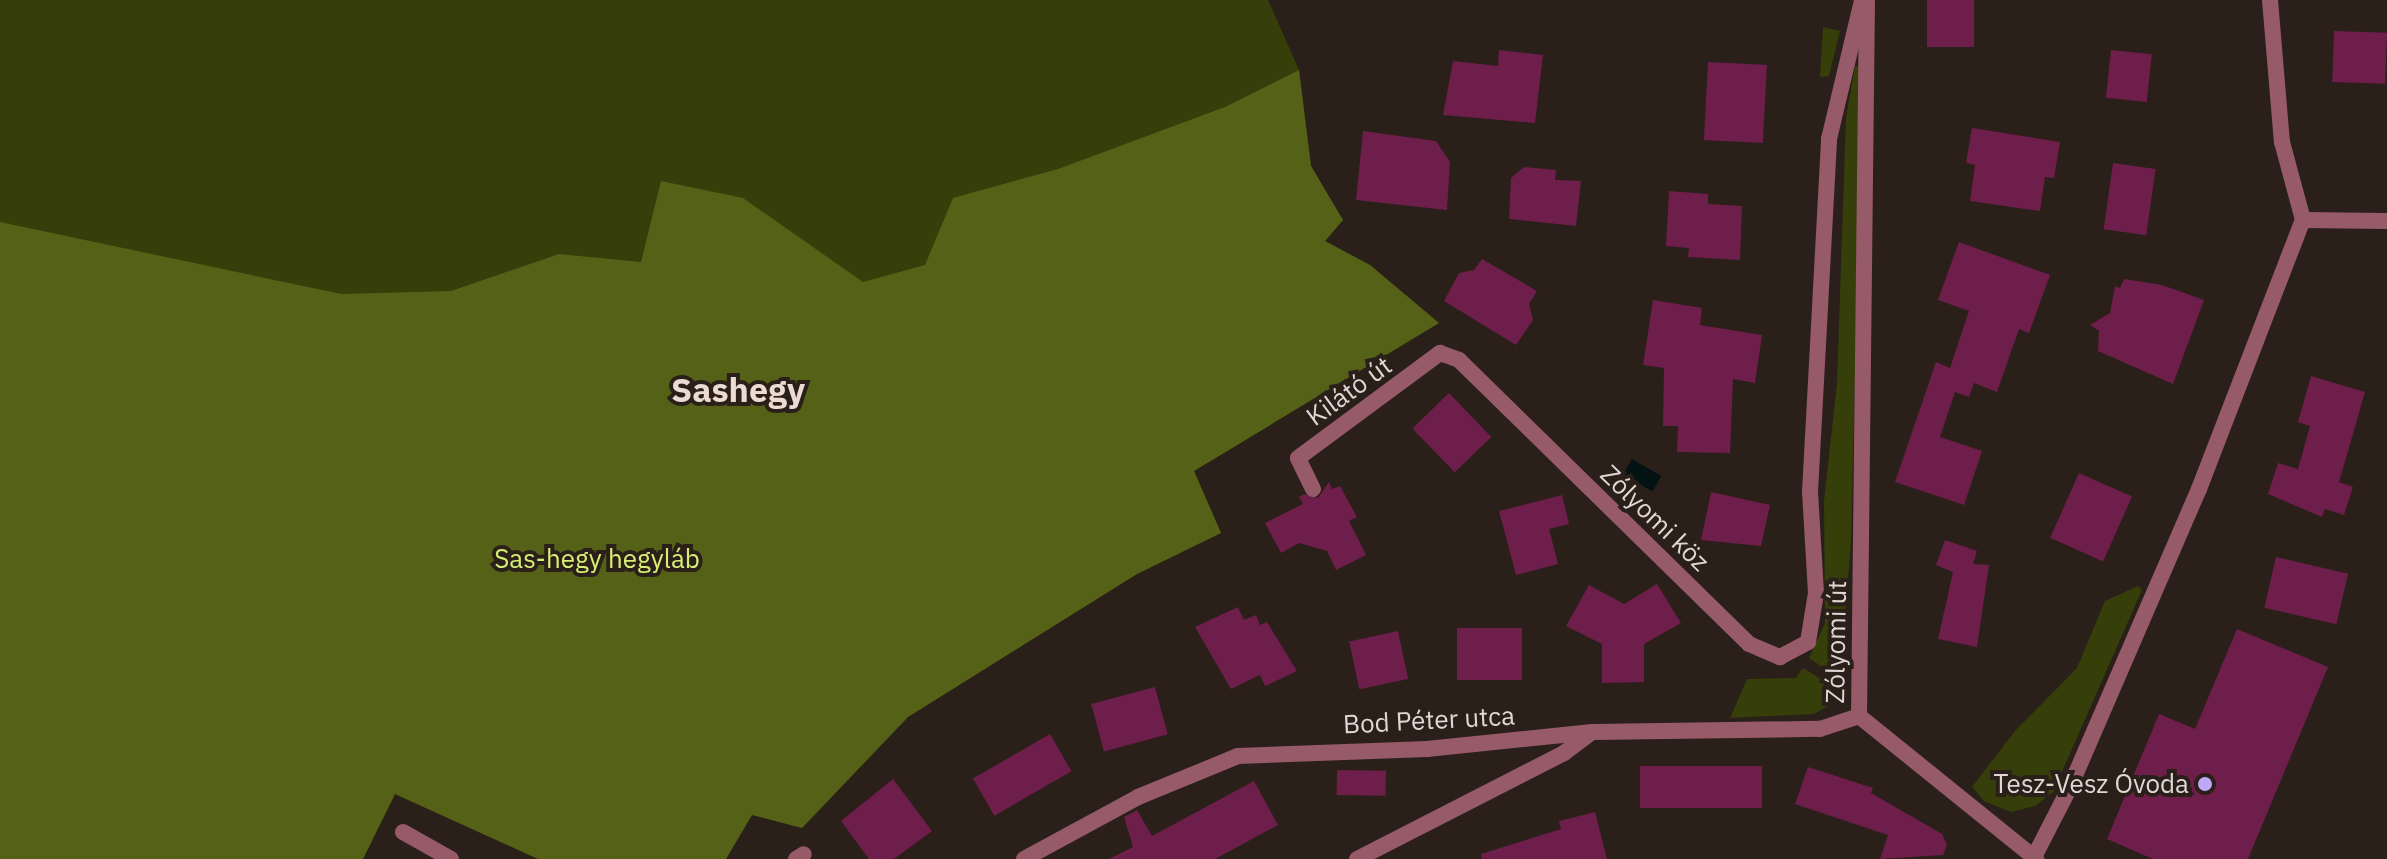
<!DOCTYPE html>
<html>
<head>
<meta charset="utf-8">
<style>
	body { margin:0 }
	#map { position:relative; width:2387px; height:859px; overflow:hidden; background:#2a1f19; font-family:"IBM Plex Sans",sans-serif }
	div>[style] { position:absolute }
	.green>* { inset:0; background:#363e0a }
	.forest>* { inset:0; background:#546117 }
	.water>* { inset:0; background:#031314; transform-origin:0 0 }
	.building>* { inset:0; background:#6e1e4b; transform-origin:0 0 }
	.lane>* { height:16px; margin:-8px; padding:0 8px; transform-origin:8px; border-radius:8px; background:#975a68 }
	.street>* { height:16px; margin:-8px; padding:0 8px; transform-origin:8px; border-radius:8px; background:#975a68 }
	.dots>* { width:22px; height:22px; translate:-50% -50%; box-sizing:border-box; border:4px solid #2a1f19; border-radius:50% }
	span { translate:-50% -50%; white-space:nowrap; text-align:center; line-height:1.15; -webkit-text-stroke:8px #2a1f19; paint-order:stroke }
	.street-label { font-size:26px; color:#dfd7d3 }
	.park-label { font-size:26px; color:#d6ee73 }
	.poi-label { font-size:26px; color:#dfd7d3 }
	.right { translate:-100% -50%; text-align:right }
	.district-label { font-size:34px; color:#ebdbd3; font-weight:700 }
</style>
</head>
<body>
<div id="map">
	<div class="green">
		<div style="clip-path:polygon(0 0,1268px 0,1299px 70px,1311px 166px,1343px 220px,1325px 241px,1370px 265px,1439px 323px,1194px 471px,1221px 533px,1137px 574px,908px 717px,802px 828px,752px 815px,726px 859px,538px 859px,395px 794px,363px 859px,0 859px)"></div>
		<div style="clip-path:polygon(1823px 27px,1840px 31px,1829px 76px,1820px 77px)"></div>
		<div style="clip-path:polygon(1862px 65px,1851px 542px,1840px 679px,1809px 658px,1825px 623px,1824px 501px,1837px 383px,1846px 117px,1855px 66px)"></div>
		<div style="clip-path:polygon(2138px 586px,2142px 590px,2053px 792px,2035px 806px,2011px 812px,1984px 801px,1972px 787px,2015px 731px,2077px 668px,2105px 601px)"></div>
		<div style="clip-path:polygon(1803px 668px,1838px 689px,1828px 706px,1814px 714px,1730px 718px,1747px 679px,1796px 678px)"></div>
	</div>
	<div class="forest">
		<div style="clip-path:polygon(1299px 70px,1311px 166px,1343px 220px,1325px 241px,1370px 265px,1439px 323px,1194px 471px,1221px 533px,1137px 574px,908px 717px,802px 828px,752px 815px,726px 859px,538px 859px,395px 794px,363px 859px,0 859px,0 222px,341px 294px,451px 291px,559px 254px,641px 262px,661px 181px,743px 198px,863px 282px,925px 265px,953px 198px,1058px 169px,1225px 107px)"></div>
	</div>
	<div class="water">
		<div style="left:1632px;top:459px;width:34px;height:18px;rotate:30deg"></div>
	</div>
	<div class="building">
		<div style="left:1927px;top:0;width:47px;height:47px"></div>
		<div style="left:2334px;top:31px;width:53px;height:51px;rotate:2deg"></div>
		<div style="clip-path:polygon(1499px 50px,1543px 55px,1535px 123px,1443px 115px,1453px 61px,1498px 66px)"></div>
		<div style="left:2111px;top:50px;width:41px;height:48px;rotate:6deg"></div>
		<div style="left:1708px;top:62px;width:59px;height:78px;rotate:3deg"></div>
		<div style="clip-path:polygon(1972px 128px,2060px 142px,2054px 178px,2045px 177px,2040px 211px,1970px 201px,1975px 165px,1966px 163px)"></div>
		<div style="clip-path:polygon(1363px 131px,1436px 141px,1450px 162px,1447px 210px,1356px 200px)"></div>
		<div style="left:2113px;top:163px;width:43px;height:67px;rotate:8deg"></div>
		<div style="clip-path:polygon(1524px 167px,1556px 170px,1555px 180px,1581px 181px,1576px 226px,1509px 219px,1511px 178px)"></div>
		<div style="clip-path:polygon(1669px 191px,1708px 194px,1708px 204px,1742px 206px,1740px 260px,1688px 257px,1689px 248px,1666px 246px)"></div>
		<div style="clip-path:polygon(1959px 242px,2050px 275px,2029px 333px,2019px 329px,1997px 392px,1974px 383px,1969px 397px,1955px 392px,1940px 437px,1982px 451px,1964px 505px,1895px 482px,1936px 362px,1950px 368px,1969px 311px,1938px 300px)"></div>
		<div style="clip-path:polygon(1482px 259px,1537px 291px,1529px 304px,1533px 320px,1516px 345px,1444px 301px,1459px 273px,1474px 270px)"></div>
		<div style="clip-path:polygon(2124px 279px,2162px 285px,2204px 300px,2173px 384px,2098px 351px,2099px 331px,2090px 325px,2110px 313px,2115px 286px,2120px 288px)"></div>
		<div style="clip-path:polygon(1653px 300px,1702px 308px,1700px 325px,1762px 335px,1755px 383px,1733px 379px,1730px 453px,1677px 452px,1678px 426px,1663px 426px,1664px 368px,1643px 365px)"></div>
		<div style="clip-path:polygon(2311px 376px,2365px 392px,2339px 482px,2353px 487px,2344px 515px,2325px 509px,2322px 517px,2268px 494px,2278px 463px,2298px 469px,2310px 426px,2298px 422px)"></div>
		<div style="left:1449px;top:393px;width:61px;height:51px;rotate:46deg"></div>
		<div style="left:2079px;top:473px;width:58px;height:71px;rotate:24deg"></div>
		<div style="clip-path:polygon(1329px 482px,1332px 489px,1340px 486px,1357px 517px,1349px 521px,1366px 555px,1336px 570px,1327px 551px,1299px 543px,1281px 553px,1265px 523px,1303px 504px,1299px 497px,1304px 494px,1318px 498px)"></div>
		<div style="clip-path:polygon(1711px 492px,1770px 505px,1761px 546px,1701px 540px)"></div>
		<div style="clip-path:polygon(1562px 495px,1569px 524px,1549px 529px,1558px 564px,1516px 575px,1499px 511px)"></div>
		<div style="clip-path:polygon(1945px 540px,1977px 551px,1973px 564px,1989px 565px,1977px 647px,1938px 639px,1953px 572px,1936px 565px)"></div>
		<div style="left:2276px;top:557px;width:74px;height:52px;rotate:13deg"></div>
		<div style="clip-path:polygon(1657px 584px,1681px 623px,1644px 644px,1644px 682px,1602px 683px,1602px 644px,1566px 626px,1589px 585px,1624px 604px)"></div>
		<div style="clip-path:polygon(1238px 607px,1244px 620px,1256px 615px,1260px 625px,1267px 622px,1297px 671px,1265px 686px,1260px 675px,1231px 689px,1195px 627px)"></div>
		<div style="left:1457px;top:628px;width:65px;height:52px"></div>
		<div style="clip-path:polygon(2237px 629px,2328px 667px,2248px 859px,2153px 859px,2107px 839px,2159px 714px,2195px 729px)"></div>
		<div style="left:1398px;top:631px;width:49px;height:50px;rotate:78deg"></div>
		<div style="left:1155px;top:687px;width:49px;height:66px;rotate:75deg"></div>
		<div style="left:1050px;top:734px;width:43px;height:89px;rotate:60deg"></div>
		<div style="left:1762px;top:766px;width:42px;height:122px;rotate:90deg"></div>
		<div style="clip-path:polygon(1808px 767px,1873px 788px,1871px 793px,1942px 834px,1947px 845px,1943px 855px,1880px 859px,1888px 835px,1795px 804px)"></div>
		<div style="left:1337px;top:770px;width:49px;height:25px;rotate:1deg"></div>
		<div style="clip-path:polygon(893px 779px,932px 831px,894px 859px,869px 859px,841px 821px)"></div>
		<div style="clip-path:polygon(1254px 781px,1278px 825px,1215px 859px,1109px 859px,1133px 847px,1124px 817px,1137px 810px,1152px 836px)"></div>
		<div style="clip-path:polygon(1595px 812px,1607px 859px,1482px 859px,1481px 854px,1561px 829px,1559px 821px)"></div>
	</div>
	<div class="lane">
		<div style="left:1313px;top:489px;width:34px;rotate:-116deg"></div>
		<div style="left:1298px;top:458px;width:177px;rotate:-36.5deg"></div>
		<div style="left:1440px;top:353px;width:20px;rotate:20deg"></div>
		<div style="left:796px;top:859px;width:9px;rotate:-32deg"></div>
	</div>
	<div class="street">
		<div style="left:1867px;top:0;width:716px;rotate:90.64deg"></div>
		<div style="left:1859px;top:716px;width:228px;rotate:38.9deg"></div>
		<div style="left:2270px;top:0;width:143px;rotate:85.2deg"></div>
		<div style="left:2282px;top:142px;width:81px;rotate:74.9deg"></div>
		<div style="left:1459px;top:360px;width:406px;rotate:44.4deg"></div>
		<div style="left:1749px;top:644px;width:34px;rotate:23deg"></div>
		<div style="left:1780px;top:657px;width:32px;rotate:-28deg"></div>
		<div style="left:1808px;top:642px;width:50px;rotate:-80.7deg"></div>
		<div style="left:1816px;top:593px;width:101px;rotate:-93.4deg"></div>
		<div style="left:1810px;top:492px;width:354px;rotate:-86.9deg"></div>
		<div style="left:1829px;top:139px;width:143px;rotate:-76.6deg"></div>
		<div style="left:403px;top:832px;width:55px;rotate:29.4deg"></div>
		<div style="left:2034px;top:857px;width:79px;rotate:-62.8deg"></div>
		<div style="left:2070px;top:787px;width:325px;rotate:-66.6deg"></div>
		<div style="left:2199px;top:489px;width:288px;rotate:-68.9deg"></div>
		<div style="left:2303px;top:220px;width:84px;rotate:0.7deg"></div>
		<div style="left:1024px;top:859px;width:130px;rotate:-28.5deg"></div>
		<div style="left:1138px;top:797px;width:108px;rotate:-22.3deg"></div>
		<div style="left:1238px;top:756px;width:189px;rotate:-2.1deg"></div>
		<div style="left:1427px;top:749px;width:166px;rotate:-5.9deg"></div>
		<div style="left:1592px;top:732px;width:228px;rotate:-0.8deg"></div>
		<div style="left:1820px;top:729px;width:41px;rotate:-18.4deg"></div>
		<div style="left:1357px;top:859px;width:233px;rotate:-27.1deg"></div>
		<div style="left:1564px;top:753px;width:34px;rotate:-37deg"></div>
	</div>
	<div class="dots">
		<div style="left:2205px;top:784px;background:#bea9f5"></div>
	</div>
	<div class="street-label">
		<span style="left:1349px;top:391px;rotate:-36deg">Kilátó út</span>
		<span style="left:1655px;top:518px;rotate:44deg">Zólyomi köz</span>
		<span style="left:1836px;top:642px;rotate:-89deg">Zólyomi út</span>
		<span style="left:1429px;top:720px;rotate:-3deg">Bod Péter utca</span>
	</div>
	<div class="park-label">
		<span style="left:597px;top:559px">Sas-hegy hegyláb</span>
	</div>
	<div class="poi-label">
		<span class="right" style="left:2189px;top:784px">Tesz-Vesz Óvoda</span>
	</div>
	<div class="district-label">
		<span style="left:738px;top:390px">Sashegy</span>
	</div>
</div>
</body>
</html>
